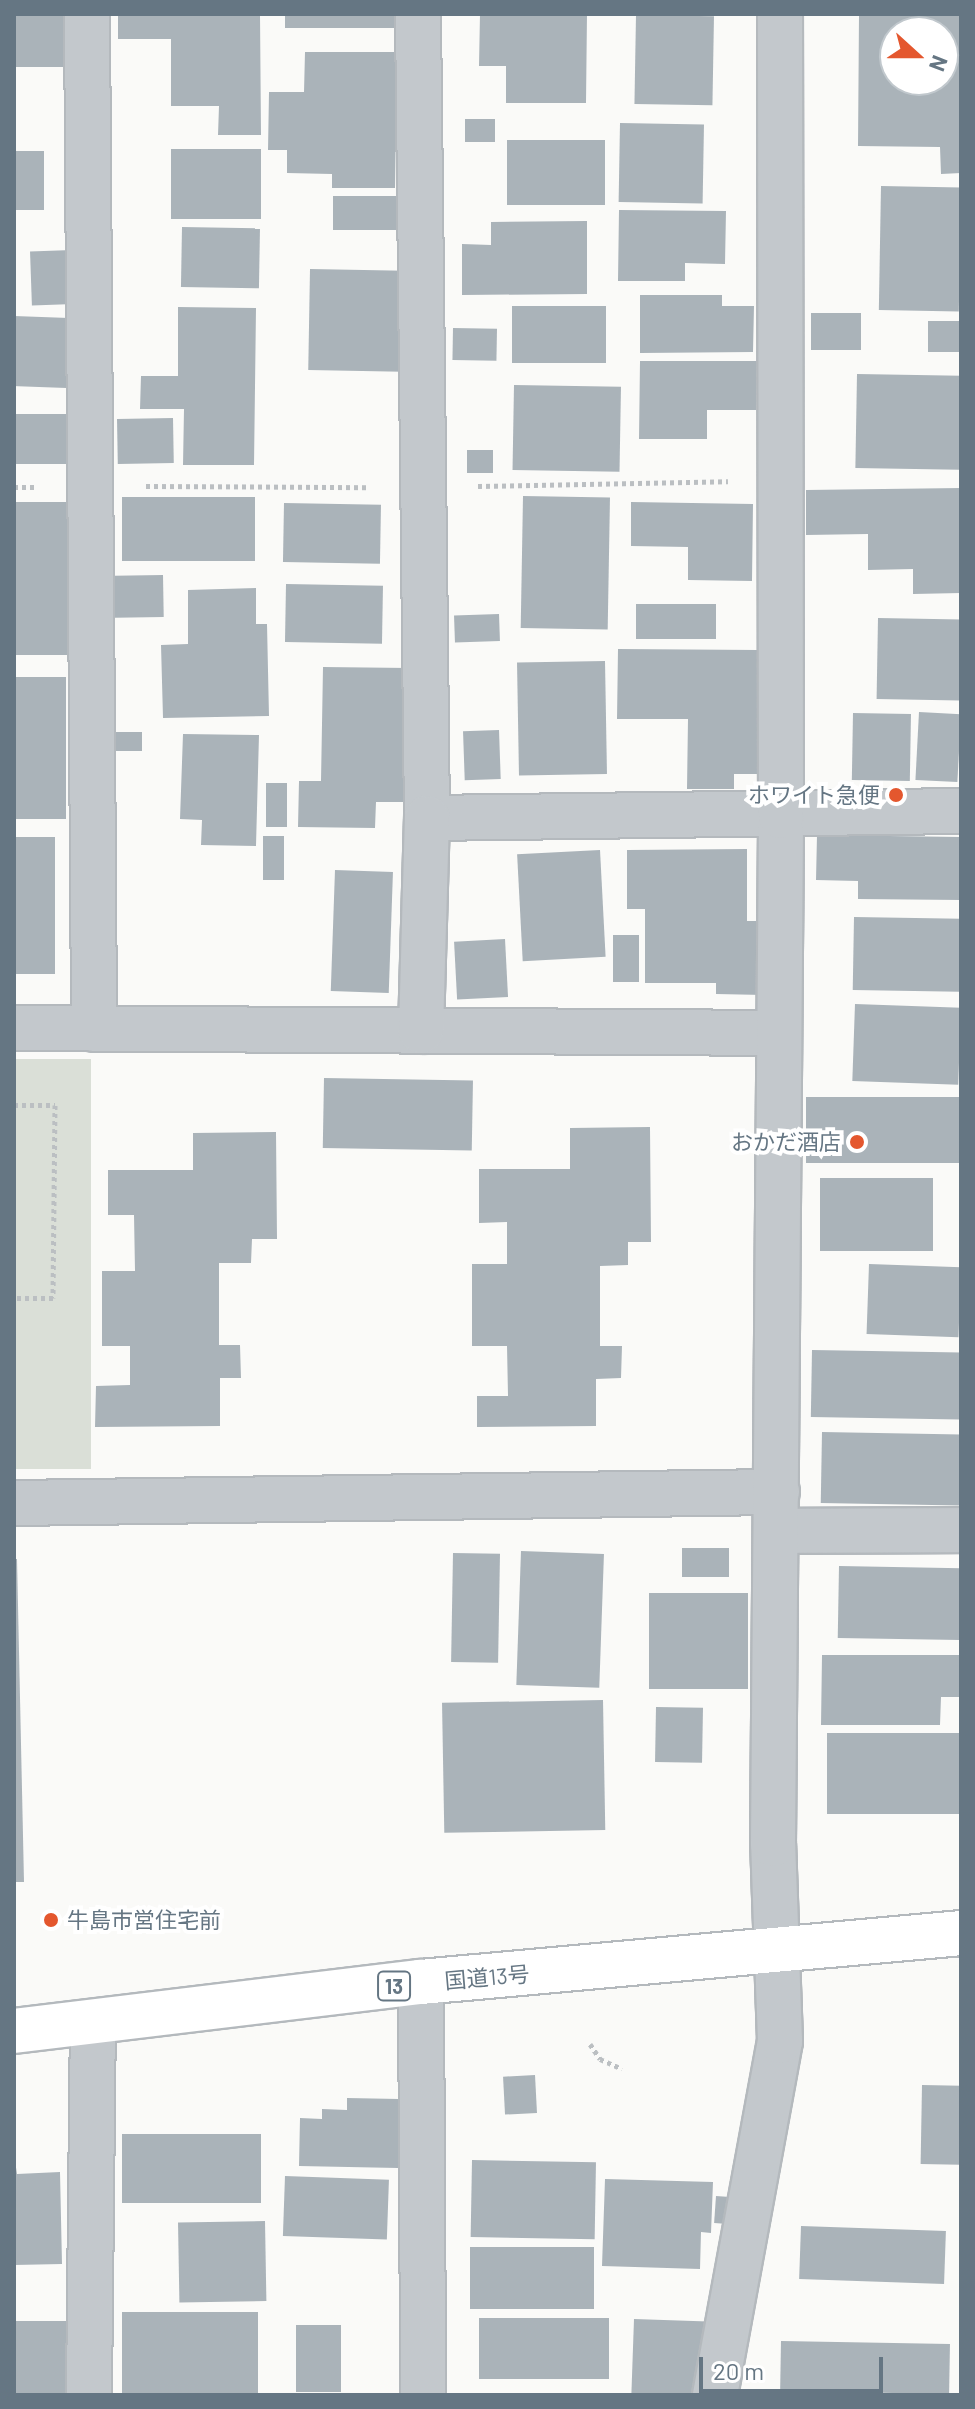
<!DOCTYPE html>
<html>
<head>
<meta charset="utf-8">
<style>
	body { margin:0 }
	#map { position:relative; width:975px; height:2409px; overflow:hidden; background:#fafaf8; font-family:Barlow,"Noto Sans JP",sans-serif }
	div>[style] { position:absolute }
	.green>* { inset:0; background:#dadfd7; transform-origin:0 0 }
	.building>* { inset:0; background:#aab3b9; transform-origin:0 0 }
	.path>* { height:5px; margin-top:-2.5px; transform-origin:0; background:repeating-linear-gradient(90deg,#bbbfc2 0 4px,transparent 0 8px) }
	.roads { filter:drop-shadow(2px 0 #b4b9bd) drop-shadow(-2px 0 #b4b9bd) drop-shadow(0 2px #b4b9bd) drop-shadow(0 -2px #b4b9bd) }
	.minor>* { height:44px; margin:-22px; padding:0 22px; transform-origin:22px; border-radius:22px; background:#c3c8cc }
	.highway>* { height:44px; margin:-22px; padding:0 22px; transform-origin:22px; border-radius:22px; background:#fff }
	.dots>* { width:22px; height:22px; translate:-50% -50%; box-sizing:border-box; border:4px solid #fff; border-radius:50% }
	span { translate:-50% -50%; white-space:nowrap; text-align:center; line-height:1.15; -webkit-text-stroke:8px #fff; paint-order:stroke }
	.shield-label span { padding:2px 6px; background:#fff; border:2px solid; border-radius:6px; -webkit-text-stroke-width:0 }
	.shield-label { font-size:20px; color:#657683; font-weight:700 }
	.poi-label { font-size:22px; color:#657683 }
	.right { translate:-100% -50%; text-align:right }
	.left { translate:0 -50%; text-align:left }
	.street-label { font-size:22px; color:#657683 }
	.frame { position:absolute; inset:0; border:16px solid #657683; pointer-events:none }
	.north { position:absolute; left:879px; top:16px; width:80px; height:80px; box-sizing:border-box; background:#fff; border:2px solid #c1c8cd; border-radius:50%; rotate:111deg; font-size:22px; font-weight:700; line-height:32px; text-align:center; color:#657683 }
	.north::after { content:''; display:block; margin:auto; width:28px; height:36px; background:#e4572e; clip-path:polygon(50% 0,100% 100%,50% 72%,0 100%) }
	.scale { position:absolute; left:699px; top:2357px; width:184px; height:36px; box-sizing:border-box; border:4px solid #657683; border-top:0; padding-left:10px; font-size:24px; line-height:28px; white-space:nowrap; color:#657683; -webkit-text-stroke:6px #fff; paint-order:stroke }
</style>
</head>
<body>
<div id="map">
	<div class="green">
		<div style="left:91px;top:1059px;width:410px;height:77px;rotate:90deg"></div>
	</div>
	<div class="building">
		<div style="left:14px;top:14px;width:56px;height:53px"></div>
		<div style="clip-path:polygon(118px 14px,260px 14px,261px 135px,218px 135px,219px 106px,171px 106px,171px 39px,118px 39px)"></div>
		<div style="left:285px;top:14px;width:118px;height:14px"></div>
		<div style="clip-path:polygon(480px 14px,587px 14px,586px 103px,506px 103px,506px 66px,479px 66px)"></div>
		<div style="clip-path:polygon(evenodd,859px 14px,961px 14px,961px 173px,941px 174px,940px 147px,858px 146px,859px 14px,895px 32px,943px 32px,943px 80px,895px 80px,895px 32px)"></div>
		<div style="left:636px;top:15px;width:78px;height:89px;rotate:1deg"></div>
		<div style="clip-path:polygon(305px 52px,397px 52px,395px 188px,332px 188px,332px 174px,287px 173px,287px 150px,268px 150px,269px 92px,304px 92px)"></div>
		<div style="left:465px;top:119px;width:30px;height:23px"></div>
		<div style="left:620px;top:123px;width:84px;height:79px;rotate:1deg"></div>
		<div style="left:605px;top:140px;width:65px;height:98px;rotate:90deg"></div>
		<div style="left:171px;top:149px;width:90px;height:70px"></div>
		<div style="left:14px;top:151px;width:30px;height:59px"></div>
		<div style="left:881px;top:186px;width:80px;height:124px;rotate:1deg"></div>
		<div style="left:410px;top:196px;width:34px;height:77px;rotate:90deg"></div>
		<div style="clip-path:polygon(619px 210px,726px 211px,725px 264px,685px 263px,685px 281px,618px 281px)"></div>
		<div style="clip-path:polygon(587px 221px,587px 294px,462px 295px,462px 244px,491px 245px,491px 222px)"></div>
		<div style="left:182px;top:227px;width:78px;height:60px;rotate:1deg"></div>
		<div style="left:72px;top:250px;width:54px;height:42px;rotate:88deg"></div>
		<div style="left:310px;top:269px;width:94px;height:101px;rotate:1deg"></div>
		<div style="clip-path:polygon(640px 295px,722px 295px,722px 306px,754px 306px,753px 352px,640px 353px)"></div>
		<div style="left:512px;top:306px;width:94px;height:57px"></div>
		<div style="clip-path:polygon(178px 307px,256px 308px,254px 465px,183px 465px,184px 409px,140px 409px,141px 376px,178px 376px)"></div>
		<div style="left:811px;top:313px;width:50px;height:37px"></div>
		<div style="left:14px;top:316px;width:55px;height:70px;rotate:2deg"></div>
		<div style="left:928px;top:321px;width:33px;height:31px"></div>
		<div style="left:453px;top:328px;width:44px;height:32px;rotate:1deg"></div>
		<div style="clip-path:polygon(640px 361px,757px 361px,756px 410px,707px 410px,707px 439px,639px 439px)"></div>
		<div style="left:857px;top:374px;width:104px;height:94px;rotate:1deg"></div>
		<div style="left:514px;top:385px;width:107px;height:85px;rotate:1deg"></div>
		<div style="left:14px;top:414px;width:54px;height:50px"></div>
		<div style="left:173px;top:418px;width:45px;height:56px;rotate:89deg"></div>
		<div style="left:493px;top:450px;width:23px;height:26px;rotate:90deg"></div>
		<div style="clip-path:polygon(961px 488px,961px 593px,913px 594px,913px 569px,868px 570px,868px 534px,806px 535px,806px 490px)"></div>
		<div style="left:523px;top:496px;width:87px;height:132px;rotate:1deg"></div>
		<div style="left:122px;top:497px;width:133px;height:64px"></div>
		<div style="left:14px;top:502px;width:59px;height:153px"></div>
		<div style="clip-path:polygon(631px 502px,753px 504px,752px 581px,688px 580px,688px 547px,631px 546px)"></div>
		<div style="left:284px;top:503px;width:97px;height:59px;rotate:1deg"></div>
		<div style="left:163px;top:575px;width:42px;height:49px;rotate:89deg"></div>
		<div style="left:286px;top:584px;width:97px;height:58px;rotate:1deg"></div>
		<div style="clip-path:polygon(256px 588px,256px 624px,267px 624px,269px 716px,163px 718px,161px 645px,188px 644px,188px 590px)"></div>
		<div style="left:636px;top:604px;width:80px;height:35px"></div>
		<div style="left:499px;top:614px;width:27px;height:45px;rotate:88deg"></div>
		<div style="left:878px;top:618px;width:83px;height:81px;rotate:1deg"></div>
		<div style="clip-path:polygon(618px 649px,758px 650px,758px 680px,767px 679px,767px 774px,734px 774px,734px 789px,687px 789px,688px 719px,617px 719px)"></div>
		<div style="left:605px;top:661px;width:113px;height:88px;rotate:89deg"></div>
		<div style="clip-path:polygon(323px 667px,409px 668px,407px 802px,376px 802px,375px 828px,298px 827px,299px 781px,321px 781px)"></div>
		<div style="left:66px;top:677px;width:142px;height:52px;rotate:90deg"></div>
		<div style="left:919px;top:712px;width:42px;height:68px;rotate:3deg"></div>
		<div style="left:853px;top:713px;width:58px;height:67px;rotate:1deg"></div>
		<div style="left:499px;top:730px;width:49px;height:36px;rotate:88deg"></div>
		<div style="left:116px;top:732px;width:26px;height:19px"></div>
		<div style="clip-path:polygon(183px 734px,259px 735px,256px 846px,201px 845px,202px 820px,180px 819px)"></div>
		<div style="left:266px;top:783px;width:21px;height:44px"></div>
		<div style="clip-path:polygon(817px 835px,961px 837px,961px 900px,858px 899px,858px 881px,816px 880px)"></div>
		<div style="left:263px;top:836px;width:21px;height:44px"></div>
		<div style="left:14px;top:837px;width:41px;height:137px"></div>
		<div style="clip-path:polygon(747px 849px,747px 921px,767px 921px,767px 995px,716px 994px,716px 983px,645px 983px,645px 909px,627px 909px,627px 850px)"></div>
		<div style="left:600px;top:850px;width:107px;height:83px;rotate:87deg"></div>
		<div style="left:335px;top:870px;width:58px;height:121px;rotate:2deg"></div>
		<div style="left:854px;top:917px;width:107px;height:73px;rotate:1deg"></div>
		<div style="left:613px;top:935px;width:26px;height:47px"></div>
		<div style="left:505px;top:939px;width:58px;height:51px;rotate:87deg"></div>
		<div style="left:855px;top:1004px;width:106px;height:77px;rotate:2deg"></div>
		<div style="left:324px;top:1078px;width:149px;height:70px;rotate:1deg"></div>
		<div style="left:806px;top:1097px;width:155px;height:66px"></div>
		<div style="clip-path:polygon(650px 1127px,651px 1242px,628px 1242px,628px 1265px,600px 1266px,600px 1346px,622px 1346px,621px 1378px,596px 1379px,596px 1426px,477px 1427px,477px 1396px,508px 1396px,507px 1346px,472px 1346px,472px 1264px,507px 1264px,507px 1222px,479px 1223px,479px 1169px,570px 1169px,570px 1128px)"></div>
		<div style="clip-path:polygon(276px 1132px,277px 1239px,252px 1239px,251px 1263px,219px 1263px,219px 1345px,240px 1345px,241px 1378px,220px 1378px,220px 1426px,95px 1427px,96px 1386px,130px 1385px,130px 1346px,102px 1346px,102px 1271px,135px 1271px,134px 1215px,108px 1215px,108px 1170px,193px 1170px,193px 1133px)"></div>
		<div style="left:820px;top:1178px;width:113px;height:73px"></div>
		<div style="left:869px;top:1264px;width:92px;height:70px;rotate:2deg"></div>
		<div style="left:812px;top:1350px;width:149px;height:67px;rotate:1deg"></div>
		<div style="left:822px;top:1432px;width:139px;height:71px;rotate:1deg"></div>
		<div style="left:682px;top:1548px;width:47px;height:29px"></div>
		<div style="left:521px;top:1551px;width:83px;height:134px;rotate:2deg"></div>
		<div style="left:453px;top:1553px;width:47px;height:109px;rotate:1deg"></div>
		<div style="clip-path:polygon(14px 1559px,17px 1559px,24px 1882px,14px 1882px)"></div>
		<div style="left:839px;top:1566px;width:122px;height:72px;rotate:1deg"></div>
		<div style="left:649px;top:1593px;width:99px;height:96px"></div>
		<div style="clip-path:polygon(822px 1655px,961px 1655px,961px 1697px,941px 1697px,940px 1725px,821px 1725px)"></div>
		<div style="left:603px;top:1700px;width:130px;height:161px;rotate:89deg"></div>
		<div style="left:656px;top:1707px;width:47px;height:55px;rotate:1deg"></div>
		<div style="left:961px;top:1733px;width:81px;height:134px;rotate:90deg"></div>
		<div style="left:535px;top:2075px;width:38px;height:32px;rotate:87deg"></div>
		<div style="left:922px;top:2085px;width:39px;height:79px;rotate:1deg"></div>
		<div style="clip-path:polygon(347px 2098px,399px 2099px,398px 2168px,299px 2166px,300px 2118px,322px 2119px,322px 2109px,347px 2110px)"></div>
		<div style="left:122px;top:2134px;width:139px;height:69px"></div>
		<div style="clip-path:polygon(14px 2154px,17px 2174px,60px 2172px,62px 2264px,14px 2265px)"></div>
		<div style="left:472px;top:2160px;width:124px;height:77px;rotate:1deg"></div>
		<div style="left:285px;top:2176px;width:104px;height:60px;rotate:2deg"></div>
		<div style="clip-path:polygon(605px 2179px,713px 2182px,711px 2233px,701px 2232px,700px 2269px,602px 2266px)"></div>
		<div style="left:716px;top:2196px;width:28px;height:27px;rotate:4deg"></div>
		<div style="left:265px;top:2221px;width:80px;height:87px;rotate:89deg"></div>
		<div style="left:801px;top:2226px;width:145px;height:53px;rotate:2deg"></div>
		<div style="left:470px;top:2247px;width:124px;height:62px"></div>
		<div style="left:122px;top:2312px;width:136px;height:83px"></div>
		<div style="left:479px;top:2318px;width:130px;height:61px"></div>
		<div style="left:634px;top:2319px;width:74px;height:76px;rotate:2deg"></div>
		<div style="left:14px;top:2321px;width:59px;height:74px"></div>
		<div style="left:296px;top:2325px;width:45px;height:67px"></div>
		<div style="left:781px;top:2341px;width:169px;height:50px;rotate:1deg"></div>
	</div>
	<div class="path">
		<div style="left:146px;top:486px;width:222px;rotate:0.3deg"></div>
		<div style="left:478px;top:486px;width:250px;rotate:-1.1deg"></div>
		<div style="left:14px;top:487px;width:22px"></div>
		<div style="left:14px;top:1105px;width:41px"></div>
		<div style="left:55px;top:1105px;width:193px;rotate:90.6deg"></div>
		<div style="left:53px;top:1298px;width:39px;rotate:180deg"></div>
		<div style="left:590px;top:2044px;width:18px;rotate:56deg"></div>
		<div style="left:600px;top:2059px;width:24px;rotate:24deg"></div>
	</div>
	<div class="roads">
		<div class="minor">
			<div style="left:87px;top:14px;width:1015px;rotate:89.6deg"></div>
			<div style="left:418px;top:14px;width:804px;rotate:89.36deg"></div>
			<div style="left:427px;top:818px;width:534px;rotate:-0.75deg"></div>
			<div style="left:14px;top:1028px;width:765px;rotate:0.37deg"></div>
			<div style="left:421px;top:1031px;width:213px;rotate:-88.4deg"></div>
			<div style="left:14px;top:1503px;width:763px;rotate:-0.83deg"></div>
			<div style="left:778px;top:1531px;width:183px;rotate:-0.3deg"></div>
			<div style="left:421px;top:1982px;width:413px;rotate:89.7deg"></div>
			<div style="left:89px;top:2395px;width:373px;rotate:-89.4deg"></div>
			<div style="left:715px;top:2395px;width:360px;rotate:-79.6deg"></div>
			<div style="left:780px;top:2041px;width:197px;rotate:-92deg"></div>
			<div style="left:773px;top:1844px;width:1028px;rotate:-89.55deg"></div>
			<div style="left:781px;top:816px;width:802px;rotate:-90.07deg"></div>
		</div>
		<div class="highway">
			<div style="left:14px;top:2031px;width:410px;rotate:-6.9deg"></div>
			<div style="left:421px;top:1982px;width:542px;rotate:-5.18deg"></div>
		</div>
	</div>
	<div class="dots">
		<div style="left:896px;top:795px;background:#e4572e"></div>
		<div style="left:857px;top:1142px;background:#e4572e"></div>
		<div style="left:51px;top:1920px;background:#e4572e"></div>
	</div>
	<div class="shield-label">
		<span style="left:394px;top:1986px">13</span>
	</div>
	<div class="poi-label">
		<span class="right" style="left:880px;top:795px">ホワイト急便</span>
		<span class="right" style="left:841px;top:1142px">おかだ酒店</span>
		<span class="left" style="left:67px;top:1920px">牛島市営住宅前</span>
	</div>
	<div class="street-label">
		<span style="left:487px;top:1977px;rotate:-5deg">国道13号</span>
	</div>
	<div class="frame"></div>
	<div class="north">N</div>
	<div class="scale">20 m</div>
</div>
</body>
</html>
